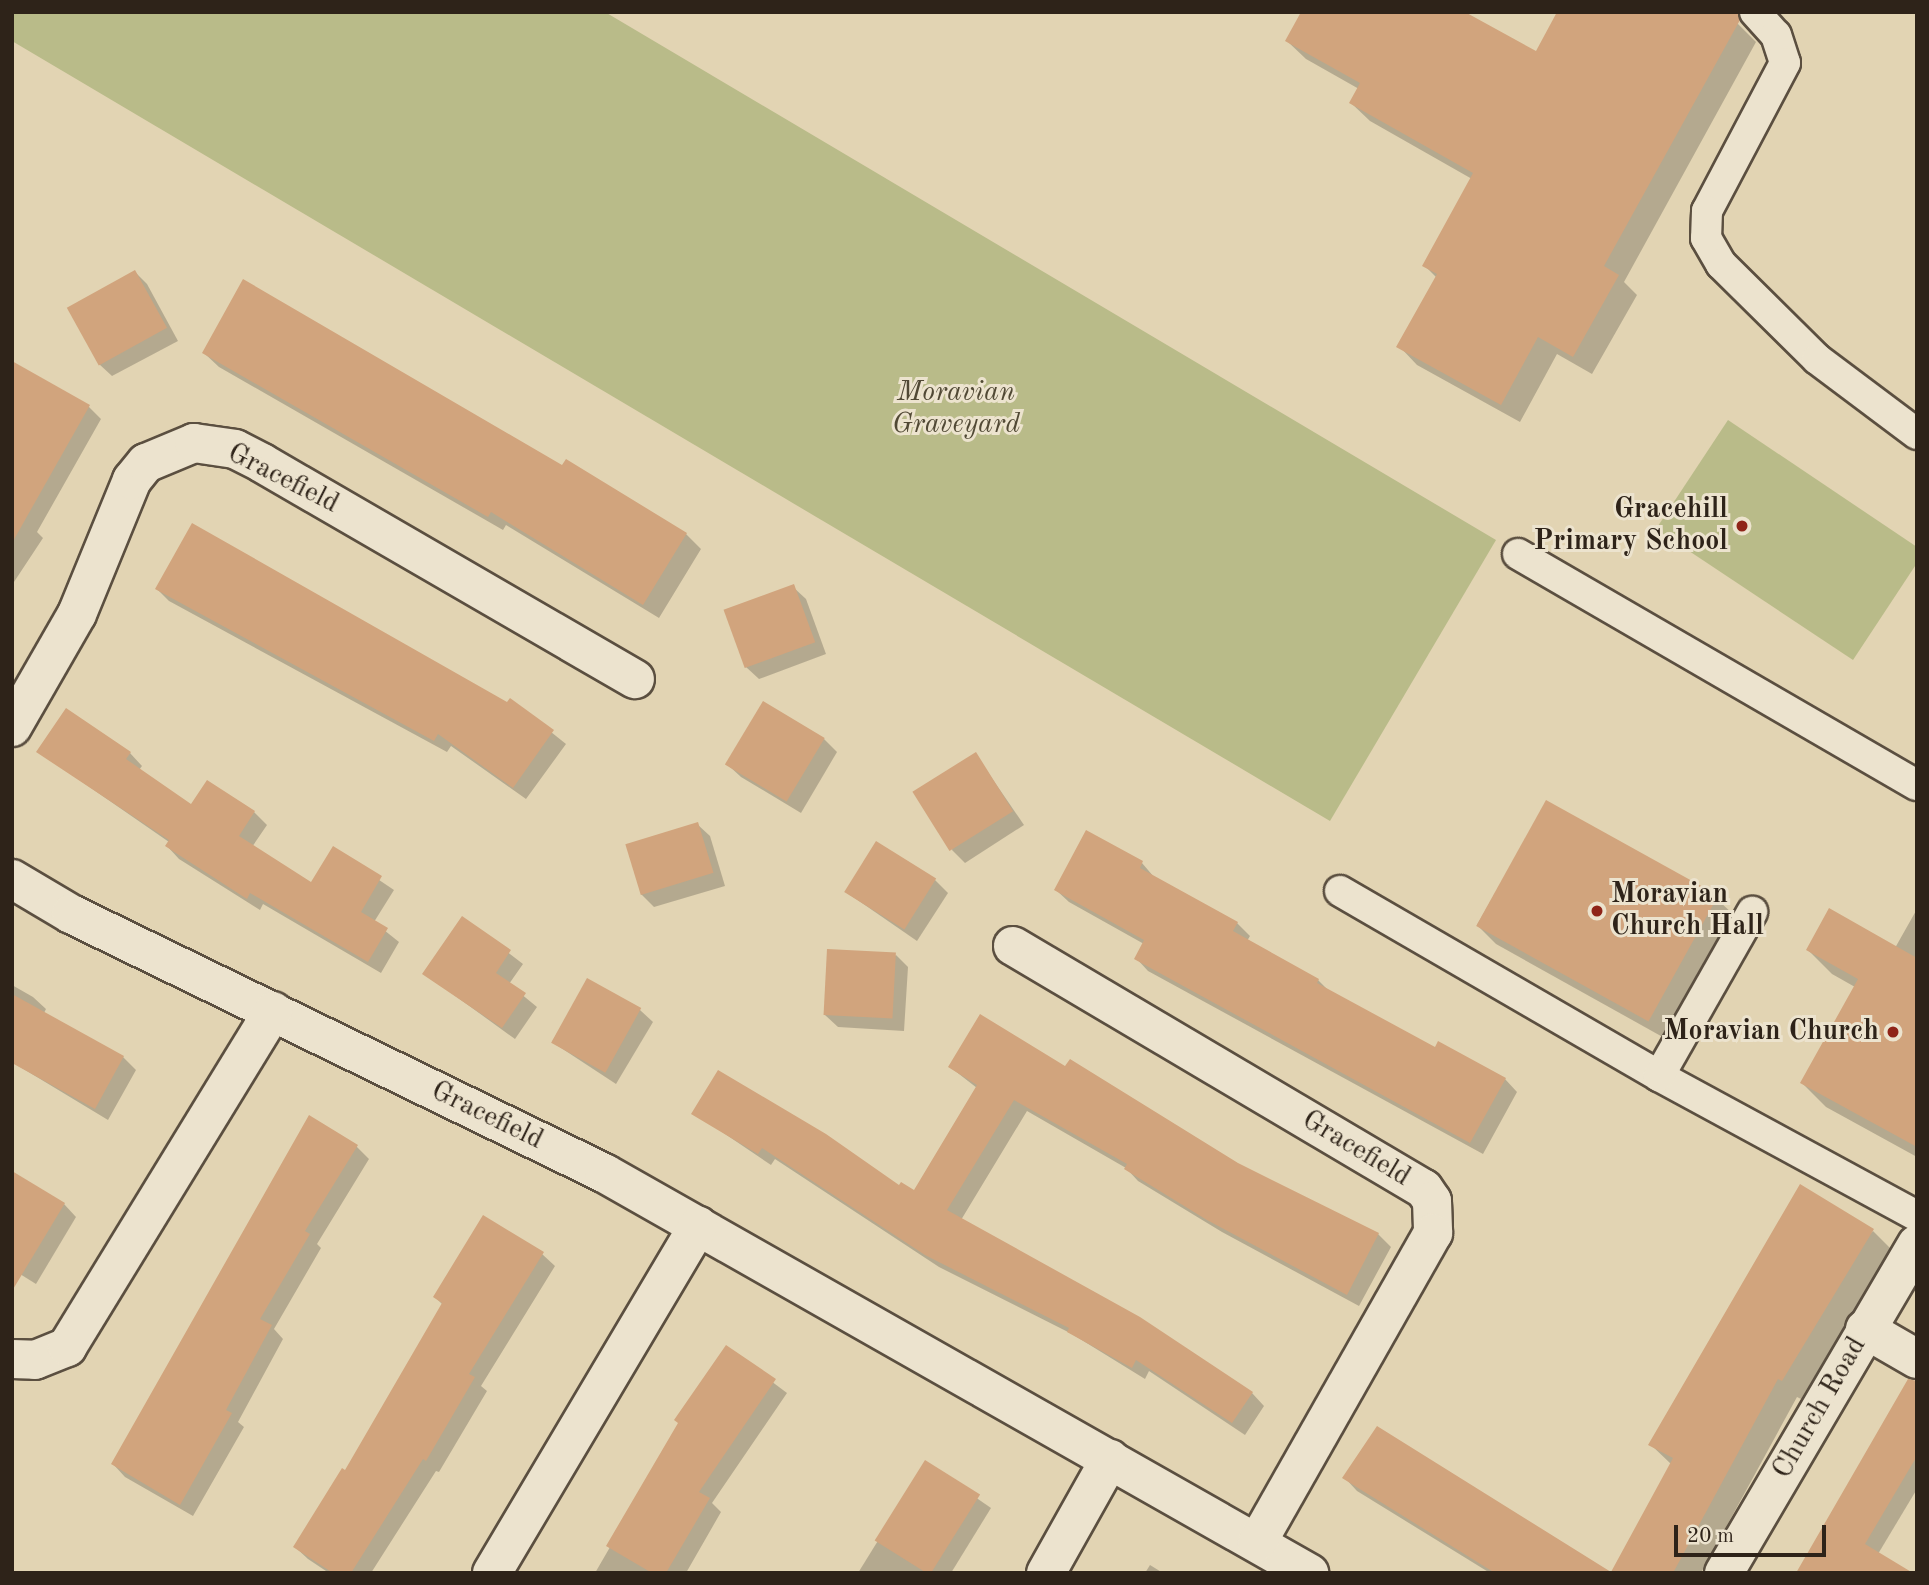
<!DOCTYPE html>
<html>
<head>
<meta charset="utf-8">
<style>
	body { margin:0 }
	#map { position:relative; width:1929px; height:1585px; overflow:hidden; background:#e2d4b3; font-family:"Old Standard TT",serif }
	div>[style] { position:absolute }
	.green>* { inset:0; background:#b9bb89 }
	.shadow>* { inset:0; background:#0003 }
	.building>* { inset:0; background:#d1a47d; transform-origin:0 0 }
	.roads { filter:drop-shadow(2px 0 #5b4f40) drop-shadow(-2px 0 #5b4f40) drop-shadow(0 2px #5b4f40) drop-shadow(0 -2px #5b4f40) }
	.lane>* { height:30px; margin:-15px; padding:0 15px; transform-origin:15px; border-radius:15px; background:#ece3ce }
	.street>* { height:38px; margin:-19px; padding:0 19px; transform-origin:19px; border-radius:19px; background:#ece3ce }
	.dots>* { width:19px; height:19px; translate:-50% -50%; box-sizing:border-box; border:4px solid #ece3ce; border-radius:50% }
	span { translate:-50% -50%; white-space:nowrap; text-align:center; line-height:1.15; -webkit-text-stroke:6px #ece3ce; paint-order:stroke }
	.park-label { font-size:28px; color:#514935; font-style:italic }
	.street-label { font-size:28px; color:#2e2319 }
	.poi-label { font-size:28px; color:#2e2319; font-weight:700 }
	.right { translate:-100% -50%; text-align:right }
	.left { translate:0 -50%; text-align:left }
	.frame { position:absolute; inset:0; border:14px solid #2e2319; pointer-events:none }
	.scale { position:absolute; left:1674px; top:1525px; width:152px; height:32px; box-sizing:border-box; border:4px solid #2e2319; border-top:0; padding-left:9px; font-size:21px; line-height:24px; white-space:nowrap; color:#2e2319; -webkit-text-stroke:5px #ece3ce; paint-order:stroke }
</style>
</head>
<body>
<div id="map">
	<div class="green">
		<div style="clip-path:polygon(12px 12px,605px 12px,1496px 540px,1330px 821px,12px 41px)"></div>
		<div style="clip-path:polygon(1728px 420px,1917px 547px,1917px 563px,1853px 660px,1656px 529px)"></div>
	</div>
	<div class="shadow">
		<div style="clip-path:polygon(1738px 24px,1756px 42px,1624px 282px,1637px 295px,1592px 374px,1557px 354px,1520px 422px,1417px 365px,1399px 346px,1437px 278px,1424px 265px,1472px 179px,1370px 121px,1351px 103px,1359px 89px,1306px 59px,1287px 41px,1536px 54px)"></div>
		<div style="clip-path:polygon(135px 272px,147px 284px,178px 341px,112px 376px,99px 364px)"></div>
		<div style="clip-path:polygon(204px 353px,562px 468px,566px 461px,686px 534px,701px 549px,659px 618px,506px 525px,503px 530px,219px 367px)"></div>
		<div style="clip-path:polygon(12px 384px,89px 407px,101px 419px,37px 532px,43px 538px,12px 585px)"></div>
		<div style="clip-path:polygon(793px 587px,806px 599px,826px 654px,759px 679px,746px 667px)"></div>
		<div style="clip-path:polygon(157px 589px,507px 705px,511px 700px,566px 744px,526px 799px,451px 746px,447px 752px,169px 601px)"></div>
		<div style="clip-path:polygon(824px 739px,837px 752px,801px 813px,741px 777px,728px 765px)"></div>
		<div style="clip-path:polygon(39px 752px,130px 753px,142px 766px,139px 770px,192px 807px,254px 812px,267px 825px,252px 847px,312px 884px,333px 849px,394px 890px,374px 922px,399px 942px,381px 973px,263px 904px,260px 910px,179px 859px,167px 846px,169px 842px)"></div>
		<div style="clip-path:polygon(976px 755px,1024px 825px,965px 863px,952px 850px)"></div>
		<div style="clip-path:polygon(1547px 802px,1717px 899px,1736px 917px,1668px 1040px,1496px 944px,1477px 925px)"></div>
		<div style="clip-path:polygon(697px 824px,710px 836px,725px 886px,654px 907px,641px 894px)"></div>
		<div style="clip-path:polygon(1142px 863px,1154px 877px,1237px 923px,1250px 936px,1247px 941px,1318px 980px,1329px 991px,1436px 1049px,1505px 1079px,1517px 1092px,1483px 1154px,1148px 971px,1136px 958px,1144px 944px,1069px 902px,1056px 890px)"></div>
		<div style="clip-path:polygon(935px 880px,948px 893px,917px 941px,846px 892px)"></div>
		<div style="clip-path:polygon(1917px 909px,1917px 1157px,1826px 1107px,1802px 1083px,1855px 987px,1832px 974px,1808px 950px,1895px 948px)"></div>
		<div style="clip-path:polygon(463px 918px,523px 964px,509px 984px,537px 1007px,515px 1039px,425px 974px)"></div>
		<div style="clip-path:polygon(896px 955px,908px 967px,904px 1031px,838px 1027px,825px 1015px)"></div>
		<div style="clip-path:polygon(588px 980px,640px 1010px,653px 1022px,616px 1084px,552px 1042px)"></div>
		<div style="clip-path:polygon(12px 985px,33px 997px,46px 1009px,44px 1013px,123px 1057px,136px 1070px,108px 1120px,12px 1062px)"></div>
		<div style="clip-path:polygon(950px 1067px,1066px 1069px,1237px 1165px,1378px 1234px,1391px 1247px,1359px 1306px,1222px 1232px,1138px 1181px,1126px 1168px,1027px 1111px,961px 1220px,1252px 1393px,1264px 1406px,1245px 1435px,1149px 1371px,1145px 1379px,1072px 1334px,939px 1267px,775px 1159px,771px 1165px,694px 1113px,914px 1192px,977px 1088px)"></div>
		<div style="clip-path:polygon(356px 1146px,369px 1159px,317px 1244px,321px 1248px,274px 1329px,283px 1339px,238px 1422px,244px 1427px,193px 1516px,125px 1477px,113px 1464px)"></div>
		<div style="clip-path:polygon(64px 1204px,76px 1217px,36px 1284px,12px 1269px)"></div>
		<div style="clip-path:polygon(1873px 1231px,1891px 1249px,1801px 1399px,1797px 1397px,1701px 1573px,1613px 1573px,1671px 1464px,1650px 1444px)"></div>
		<div style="clip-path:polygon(542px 1254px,555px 1266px,481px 1386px,487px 1391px,439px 1472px,436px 1471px,371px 1573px,329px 1573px,308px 1559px,295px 1547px,346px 1473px,443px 1305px,435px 1297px)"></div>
		<div style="clip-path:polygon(726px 1347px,787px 1393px,712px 1503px,721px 1512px,686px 1573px,595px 1573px)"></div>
		<div style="clip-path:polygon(1917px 1404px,1917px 1489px,1878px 1554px,1797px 1573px)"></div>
		<div style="clip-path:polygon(926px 1463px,991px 1508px,951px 1573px,858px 1573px)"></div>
		<div style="clip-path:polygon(1345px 1478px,1566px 1573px,1490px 1573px,1357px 1491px)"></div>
		<div style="clip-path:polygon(1150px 1565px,1163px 1573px,1145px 1573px)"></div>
	</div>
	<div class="building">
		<div style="clip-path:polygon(1301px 12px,1465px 12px,1536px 51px,1557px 12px,1738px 12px,1740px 20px,1604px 266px,1619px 275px,1573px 357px,1538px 337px,1501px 405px,1396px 347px,1437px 274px,1422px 266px,1473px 173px,1349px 103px,1360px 83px,1285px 41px)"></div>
		<div style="left:135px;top:270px;width:66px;height:78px;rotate:61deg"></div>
		<div style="clip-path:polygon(243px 279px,562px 465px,566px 459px,687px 533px,643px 605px,491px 512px,488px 517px,202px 353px)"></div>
		<div style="clip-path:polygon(12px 361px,90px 405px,12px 543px)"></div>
		<div style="clip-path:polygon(192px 523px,507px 702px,510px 698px,554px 730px,513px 788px,438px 734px,434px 741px,155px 589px)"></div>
		<div style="left:794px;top:584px;width:62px;height:75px;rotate:70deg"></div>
		<div style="left:763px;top:701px;width:72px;height:74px;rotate:31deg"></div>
		<div style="clip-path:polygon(66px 708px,131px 752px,126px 759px,191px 804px,207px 780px,255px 811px,239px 836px,311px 882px,333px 846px,382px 876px,361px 912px,388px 928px,368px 962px,250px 893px,247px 899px,165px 846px,169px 840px,36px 752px)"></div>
		<div style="left:976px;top:752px;width:70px;height:75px;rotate:58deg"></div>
		<div style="left:1546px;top:800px;width:197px;height:144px;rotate:29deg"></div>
		<div style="left:698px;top:822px;width:53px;height:76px;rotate:73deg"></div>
		<div style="clip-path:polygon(1086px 830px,1143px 861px,1140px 868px,1238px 922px,1233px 931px,1319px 979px,1317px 983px,1435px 1047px,1438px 1041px,1506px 1078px,1470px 1143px,1134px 959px,1144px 940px,1054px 890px)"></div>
		<div style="left:876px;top:841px;width:71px;height:60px;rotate:32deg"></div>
		<div style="clip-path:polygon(1829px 908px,1917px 958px,1917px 1147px,1800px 1083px,1858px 979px,1806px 950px)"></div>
		<div style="clip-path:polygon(462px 916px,511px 950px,496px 973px,526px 993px,502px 1028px,422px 974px)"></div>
		<div style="left:827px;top:949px;width:69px;height:66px;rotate:3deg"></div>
		<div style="left:587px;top:978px;width:62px;height:74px;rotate:29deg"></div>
		<div style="clip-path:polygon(12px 994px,124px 1056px,95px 1109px,12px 1063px)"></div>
		<div style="clip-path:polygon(980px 1014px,1065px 1066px,1070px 1059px,1238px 1163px,1379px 1233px,1347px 1295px,1207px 1220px,1124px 1169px,1127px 1164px,1014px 1100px,947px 1210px,1140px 1317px,1253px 1392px,1232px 1423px,1136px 1360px,1132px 1368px,1067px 1332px,1069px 1328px,925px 1255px,762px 1148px,758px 1154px,691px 1114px,718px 1070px,826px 1134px,899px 1185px,901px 1182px,914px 1190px,977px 1085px,948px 1067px)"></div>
		<div style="clip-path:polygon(309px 1115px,358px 1145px,305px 1231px,310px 1234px,260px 1319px,272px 1325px,226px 1410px,232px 1413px,180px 1505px,111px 1464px)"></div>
		<div style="clip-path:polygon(12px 1171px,65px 1203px,12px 1291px)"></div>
		<div style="clip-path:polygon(1800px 1184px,1874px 1229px,1782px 1381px,1778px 1379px,1673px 1573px,1495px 1573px,1342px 1478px,1377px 1426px,1611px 1572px,1673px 1458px,1648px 1445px)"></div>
		<div style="clip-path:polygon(483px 1215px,544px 1252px,469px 1374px,475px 1377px,426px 1461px,423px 1459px,351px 1573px,333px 1573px,293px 1547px,342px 1468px,345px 1470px,442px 1303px,433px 1297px)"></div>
		<div style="clip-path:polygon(726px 1345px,776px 1379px,699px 1492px,710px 1498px,666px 1573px,652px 1573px,606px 1546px,678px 1423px,674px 1420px)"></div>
		<div style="clip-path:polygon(1908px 1379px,1917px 1381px,1917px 1456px,1865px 1544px,1913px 1573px,1796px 1573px)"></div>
		<div style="left:925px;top:1460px;width:65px;height:95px;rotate:32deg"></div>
	</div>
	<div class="roads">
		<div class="lane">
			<div style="left:1755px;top:12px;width:31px;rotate:48deg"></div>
			<div style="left:1776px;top:35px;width:29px;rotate:72deg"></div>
			<div style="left:1785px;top:63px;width:167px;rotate:117.8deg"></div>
			<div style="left:1707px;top:211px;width:27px;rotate:92deg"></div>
			<div style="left:1706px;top:238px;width:30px;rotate:60deg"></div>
			<div style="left:1721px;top:264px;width:135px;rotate:44.7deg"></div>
			<div style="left:1817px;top:359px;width:125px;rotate:36.9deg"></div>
			<div style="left:1518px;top:554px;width:461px;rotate:30.1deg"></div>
			<div style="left:1340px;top:891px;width:369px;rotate:30.1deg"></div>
			<div style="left:1659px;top:1076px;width:294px;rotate:28.5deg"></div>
			<div style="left:1659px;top:1076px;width:189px;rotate:-60.4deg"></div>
		</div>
		<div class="street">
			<div style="left:12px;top:727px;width:130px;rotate:-60.1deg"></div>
			<div style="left:77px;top:614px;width:145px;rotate:-67.7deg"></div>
			<div style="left:132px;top:480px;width:22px;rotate:-51deg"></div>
			<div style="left:146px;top:463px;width:52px;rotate:-22.6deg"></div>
			<div style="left:194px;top:443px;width:41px;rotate:8.3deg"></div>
			<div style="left:235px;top:449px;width:30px;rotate:27deg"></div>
			<div style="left:262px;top:463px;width:431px;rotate:30.1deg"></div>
			<div style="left:12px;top:879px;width:69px;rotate:30.7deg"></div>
			<div style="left:71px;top:914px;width:593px;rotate:25.92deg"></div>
			<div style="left:604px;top:1173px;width:811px;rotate:29.57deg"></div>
			<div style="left:1013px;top:946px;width:477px;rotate:30.6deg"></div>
			<div style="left:1424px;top:1189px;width:14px;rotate:56deg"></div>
			<div style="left:1432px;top:1201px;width:32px;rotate:88deg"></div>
			<div style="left:1433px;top:1233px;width:356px;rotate:119.6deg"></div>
			<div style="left:1865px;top:1329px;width:60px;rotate:30deg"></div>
			<div style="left:12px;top:1359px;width:23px;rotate:2deg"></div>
			<div style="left:35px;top:1360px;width:35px;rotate:-22deg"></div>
			<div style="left:67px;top:1347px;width:394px;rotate:-58.5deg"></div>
			<div style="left:492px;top:1573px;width:404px;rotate:-59.3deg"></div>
			<div style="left:1046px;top:1573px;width:131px;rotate:-60.7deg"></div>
			<div style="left:1724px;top:1573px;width:381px;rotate:-59.6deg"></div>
		</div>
	</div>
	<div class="dots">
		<div style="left:1742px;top:526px;background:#8f2418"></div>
		<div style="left:1597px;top:911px;background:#8f2418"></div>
		<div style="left:1893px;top:1032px;background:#8f2418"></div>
	</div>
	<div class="park-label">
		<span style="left:956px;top:409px">Moravian<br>Graveyard</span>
	</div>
	<div class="street-label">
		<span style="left:283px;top:479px;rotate:27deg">Gracefield</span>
		<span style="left:487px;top:1116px;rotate:26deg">Gracefield</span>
		<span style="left:1356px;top:1149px;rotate:31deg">Gracefield</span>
		<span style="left:1820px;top:1408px;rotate:-60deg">Church Road</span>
	</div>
	<div class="poi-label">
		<span class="right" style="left:1728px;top:526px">Gracehill<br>Primary School</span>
		<span class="left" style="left:1611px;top:911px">Moravian<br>Church Hall</span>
		<span class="right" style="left:1879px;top:1032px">Moravian Church</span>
	</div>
	<div class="frame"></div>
	<div class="scale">20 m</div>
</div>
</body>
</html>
